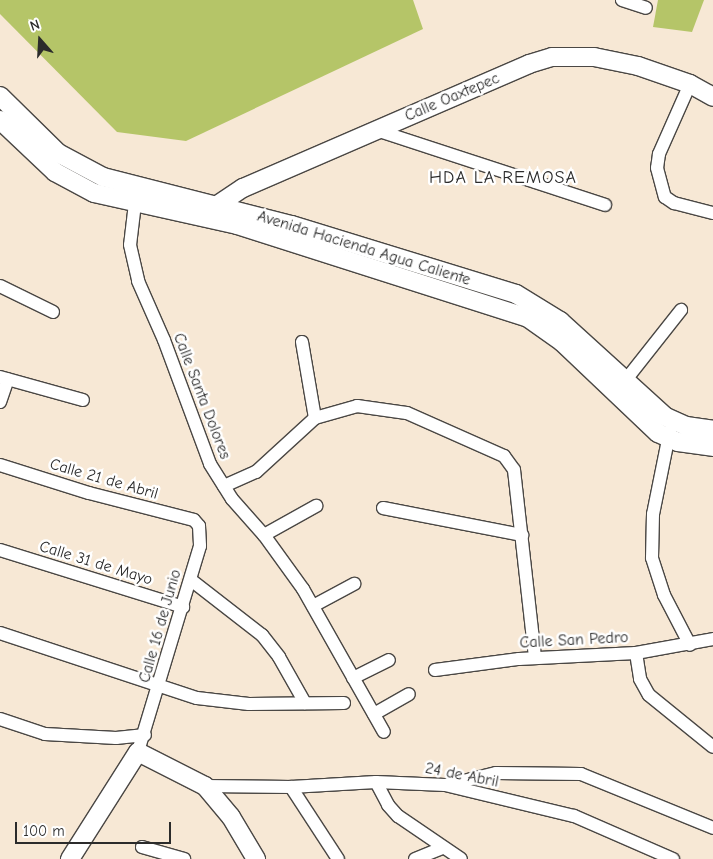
<!DOCTYPE html>
<html>
<head>
<meta charset="utf-8">
<style>
	body { margin:0 }
	#map { position:relative; width:713px; height:859px; overflow:hidden; background:#f7e8d5; font-family:"Comic Neue",sans-serif }
	div>[style] { position:absolute }
	.green>* { inset:0; background:#b5c568 }
	.roads { filter:drop-shadow(1px 0 #4a4744) drop-shadow(-1px 0 #4a4744) drop-shadow(0 1px #4a4744) drop-shadow(0 -1px #4a4744) }
	.street>* { height:12px; margin:-6px; padding:0 6px; transform-origin:6px; border-radius:6px; background:#fff }
	.secondary>* { height:18px; margin:-9px; padding:0 9px; transform-origin:9px; border-radius:9px; background:#fff }
	span { translate:-50% -50%; white-space:nowrap; text-align:center; line-height:1.15; -webkit-text-stroke:5px #fff; paint-order:stroke }
	.street-label { font-size:16px; color:#2b2b2b }
	.neighbourhood-label { font-size:18px; color:#2b2b2b; letter-spacing:1px }
	.north { position:absolute; left:15px; top:15px; width:50px; height:50px; -webkit-text-stroke:4px #fff; paint-order:stroke; rotate:341deg; font-size:14px; font-weight:700; line-height:20px; text-align:center; color:#2b2b2b }
	.north::after { content:''; display:block; margin:auto; width:18px; height:22px; background:#2b2b2b; clip-path:polygon(50% 0,100% 100%,50% 72%,0 100%) }
	.scale { position:absolute; left:15px; top:822px; width:156px; height:22px; box-sizing:border-box; border:2px solid #2b2b2b; border-top:0; padding-left:6px; font-size:15px; line-height:18px; white-space:nowrap; color:#2b2b2b; -webkit-text-stroke:4px #fff; paint-order:stroke }
</style>
</head>
<body>
<div id="map">
	<div class="green">
		<div style="clip-path:polygon(0 0,413px 0,423px 29px,186px 141px,117px 132px,0 14px)"></div>
		<div style="clip-path:polygon(658px 0,704px 0,692px 32px,653px 27px)"></div>
	</div>
	<div class="roads">
		<div class="street">
			<div style="left:622px;top:0;width:25px;rotate:18deg"></div>
			<div style="left:690px;top:84px;width:77px;rotate:113.9deg"></div>
			<div style="left:659px;top:154px;width:14px;rotate:98deg"></div>
			<div style="left:657px;top:168px;width:30px;rotate:75deg"></div>
			<div style="left:665px;top:197px;width:11px;rotate:34deg"></div>
			<div style="left:674px;top:203px;width:40px;rotate:14.4deg"></div>
			<div style="left:376px;top:130px;width:241px;rotate:18.1deg"></div>
			<div style="left:136px;top:195px;width:50px;rotate:96.8deg"></div>
			<div style="left:130px;top:245px;width:37px;rotate:77deg"></div>
			<div style="left:138px;top:281px;width:64px;rotate:66.2deg"></div>
			<div style="left:164px;top:340px;width:132px;rotate:69.6deg"></div>
			<div style="left:210px;top:464px;width:41px;rotate:57.8deg"></div>
			<div style="left:232px;top:499px;width:48px;rotate:48.4deg"></div>
			<div style="left:264px;top:535px;width:67px;rotate:54.2deg"></div>
			<div style="left:303px;top:589px;width:164px;rotate:60.5deg"></div>
			<div style="left:0;top:286px;width:59px;rotate:26.1deg"></div>
			<div style="left:302px;top:342px;width:77px;rotate:80.3deg"></div>
			<div style="left:0;top:377px;width:86px;rotate:15.5deg"></div>
			<div style="left:621px;top:386px;width:97px;rotate:-51.7deg"></div>
			<div style="left:0;top:402px;width:24px;rotate:-71deg"></div>
			<div style="left:670px;top:430px;width:86px;rotate:101.4deg"></div>
			<div style="left:653px;top:514px;width:44px;rotate:91.3deg"></div>
			<div style="left:652px;top:558px;width:39px;rotate:72deg"></div>
			<div style="left:664px;top:595px;width:56px;rotate:62.5deg"></div>
			<div style="left:0;top:465px;width:93px;rotate:17.5deg"></div>
			<div style="left:89px;top:493px;width:108px;rotate:14.4deg"></div>
			<div style="left:194px;top:520px;width:8px;rotate:50deg"></div>
			<div style="left:199px;top:526px;width:20px;rotate:87deg"></div>
			<div style="left:200px;top:546px;width:215px;rotate:106.8deg"></div>
			<div style="left:224px;top:486px;width:35px;rotate:-24deg"></div>
			<div style="left:256px;top:472px;width:80px;rotate:-42.5deg"></div>
			<div style="left:315px;top:418px;width:44px;rotate:-15.9deg"></div>
			<div style="left:357px;top:406px;width:50px;rotate:8deg"></div>
			<div style="left:407px;top:413px;width:106px;rotate:23.9deg"></div>
			<div style="left:504px;top:456px;width:17px;rotate:54deg"></div>
			<div style="left:514px;top:470px;width:189px;rotate:83.6deg"></div>
			<div style="left:383px;top:508px;width:142px;rotate:11deg"></div>
			<div style="left:264px;top:535px;width:60px;rotate:-29.1deg"></div>
			<div style="left:0;top:550px;width:192px;rotate:17.3deg"></div>
			<div style="left:191px;top:580px;width:90px;rotate:37.8deg"></div>
			<div style="left:262px;top:635px;width:28px;rotate:52deg"></div>
			<div style="left:279px;top:657px;width:53px;rotate:60.5deg"></div>
			<div style="left:313px;top:606px;width:47px;rotate:-28.2deg"></div>
			<div style="left:0;top:633px;width:207px;rotate:18.3deg"></div>
			<div style="left:197px;top:698px;width:52px;rotate:6.6deg"></div>
			<div style="left:249px;top:704px;width:95px;rotate:-0.6deg"></div>
			<div style="left:636px;top:653px;width:26px;rotate:81deg"></div>
			<div style="left:640px;top:679px;width:18px;rotate:61deg"></div>
			<div style="left:649px;top:695px;width:82px;rotate:39.1deg"></div>
			<div style="left:435px;top:670px;width:85px;rotate:-7.5deg"></div>
			<div style="left:519px;top:659px;width:117px;rotate:-2.9deg"></div>
			<div style="left:636px;top:653px;width:78px;rotate:-10.3deg"></div>
			<div style="left:353px;top:678px;width:40px;rotate:-26.6deg"></div>
			<div style="left:374px;top:714px;width:40px;rotate:-29.7deg"></div>
			<div style="left:0;top:719px;width:47px;rotate:18.4deg"></div>
			<div style="left:45px;top:734px;width:71px;rotate:3.2deg"></div>
			<div style="left:116px;top:738px;width:29px;rotate:-6deg"></div>
			<div style="left:376px;top:782px;width:26px;rotate:62deg"></div>
			<div style="left:388px;top:805px;width:15px;rotate:48deg"></div>
			<div style="left:398px;top:816px;width:76px;rotate:34.3deg"></div>
			<div style="left:447px;top:785px;width:50px;rotate:-13.8deg"></div>
			<div style="left:496px;top:773px;width:85px;rotate:0.7deg"></div>
			<div style="left:581px;top:774px;width:143px;rotate:22.2deg"></div>
			<div style="left:205px;top:786px;width:86px;rotate:0.7deg"></div>
			<div style="left:291px;top:787px;width:85px;rotate:-3.4deg"></div>
			<div style="left:376px;top:782px;width:69px;rotate:2.5deg"></div>
			<div style="left:445px;top:785px;width:133px;rotate:13.5deg"></div>
			<div style="left:574px;top:816px;width:108px;rotate:23.5deg"></div>
			<div style="left:291px;top:787px;width:86px;rotate:56.9deg"></div>
			<div style="left:142px;top:847px;width:44px;rotate:15.9deg"></div>
			<div style="left:415px;top:859px;width:29px;rotate:-22deg"></div>
		</div>
		<div class="secondary">
			<div style="left:0;top:96px;width:81px;rotate:44.5deg"></div>
			<div style="left:58px;top:153px;width:51px;rotate:28.1deg"></div>
			<div style="left:103px;top:177px;width:195px;rotate:14.3deg"></div>
			<div style="left:292px;top:225px;width:234px;rotate:17.1deg"></div>
			<div style="left:516px;top:294px;width:52px;rotate:31.5deg"></div>
			<div style="left:560px;top:321px;width:143px;rotate:42.2deg"></div>
			<div style="left:666px;top:417px;width:22px;rotate:24deg"></div>
			<div style="left:686px;top:426px;width:27px;rotate:8deg"></div>
			<div style="left:0;top:120px;width:76px;rotate:43.4deg"></div>
			<div style="left:55px;top:172px;width:44px;rotate:28.3deg"></div>
			<div style="left:94px;top:193px;width:147px;rotate:12.6deg"></div>
			<div style="left:237px;top:225px;width:305px;rotate:17.7deg"></div>
			<div style="left:528px;top:318px;width:42px;rotate:35.2deg"></div>
			<div style="left:562px;top:342px;width:132px;rotate:43.5deg"></div>
			<div style="left:658px;top:433px;width:22px;rotate:24deg"></div>
			<div style="left:678px;top:442px;width:35px;rotate:8deg"></div>
			<div style="left:213px;top:208px;width:36px;rotate:-34deg"></div>
			<div style="left:243px;top:188px;width:312px;rotate:-23.4deg"></div>
			<div style="left:529px;top:64px;width:24px;rotate:-17deg"></div>
			<div style="left:552px;top:57px;width:42px"></div>
			<div style="left:594px;top:57px;width:45px;rotate:11.6deg"></div>
			<div style="left:638px;top:66px;width:55px;rotate:19.1deg"></div>
			<div style="left:690px;top:84px;width:26px;rotate:29deg"></div>
			<div style="left:70px;top:859px;width:127px;rotate:-57.6deg"></div>
			<div style="left:138px;top:752px;width:75px;rotate:26.9deg"></div>
			<div style="left:205px;top:786px;width:40px;rotate:50deg"></div>
			<div style="left:231px;top:817px;width:49px;rotate:59.2deg"></div>
		</div>
	</div>
	<div class="street-label">
		<span style="left:452px;top:97px;rotate:-23deg">Calle Oaxtepec</span>
		<span style="left:364px;top:248px;rotate:17deg">Avenida Hacienda Agua Caliente</span>
		<span style="left:202px;top:396px;rotate:69deg">Calle Santa Dolores</span>
		<span style="left:104px;top:479px;rotate:16deg">Calle 21 de Abril</span>
		<span style="left:96px;top:563px;rotate:17deg">Calle 31 de Mayo</span>
		<span style="left:160px;top:626px;rotate:-74deg">Calle 16 de Junio</span>
		<span style="left:574px;top:640px;rotate:-3deg">Calle San Pedro</span>
		<span style="left:462px;top:775px;rotate:11deg">24 de Abril</span>
	</div>
	<div class="neighbourhood-label">
		<span style="left:503px;top:178px">HDA LA REMOSA</span>
	</div>
	<div class="north">N</div>
	<div class="scale">100 m</div>
</div>
</body>
</html>
